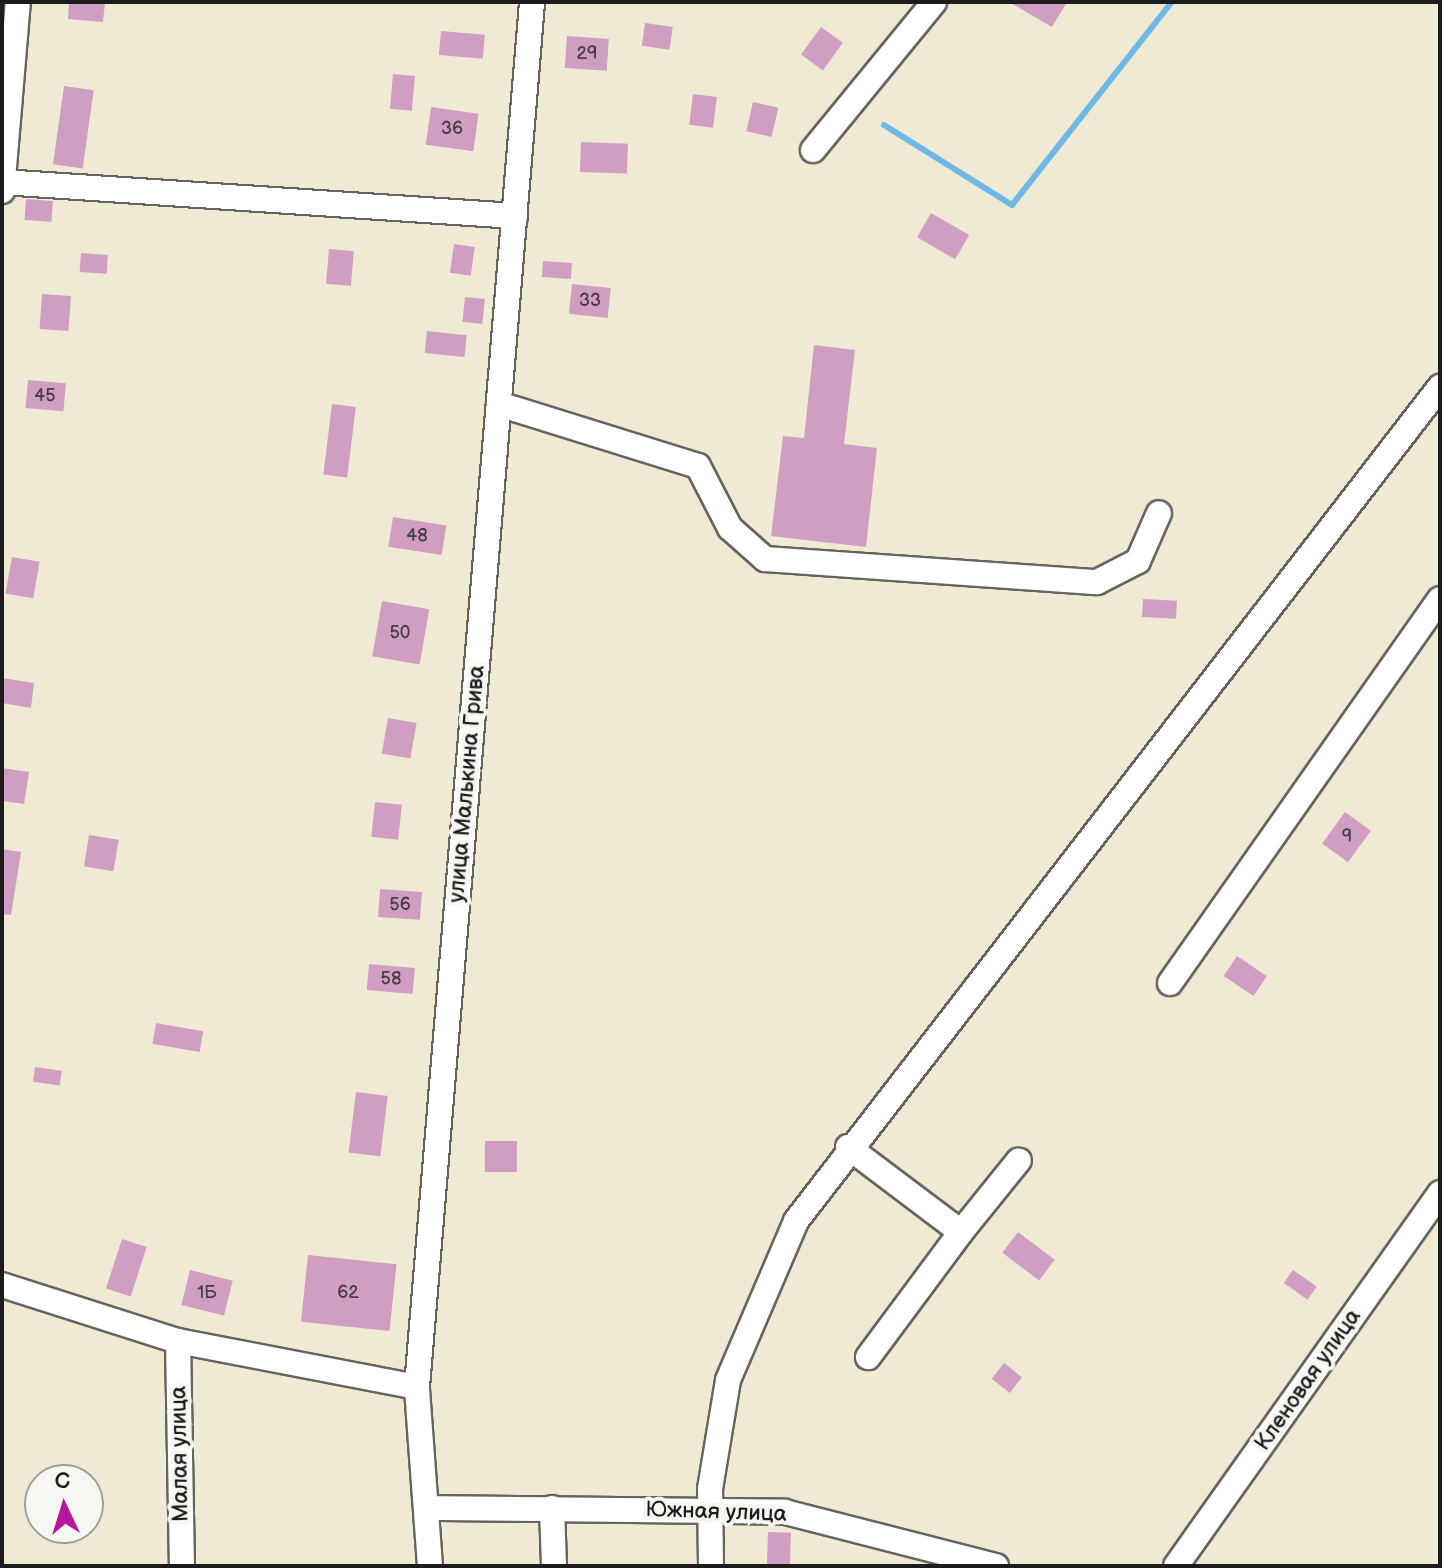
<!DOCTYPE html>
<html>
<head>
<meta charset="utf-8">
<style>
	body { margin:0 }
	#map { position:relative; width:1442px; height:1568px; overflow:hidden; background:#f0ead5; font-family:"Balsamiq Sans",sans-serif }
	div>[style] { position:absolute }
	.stream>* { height:6px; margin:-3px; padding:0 3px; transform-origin:3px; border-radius:3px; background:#6eb9e7 }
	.building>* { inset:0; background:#d09ec1; transform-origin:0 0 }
	.roads { filter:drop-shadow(2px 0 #66645d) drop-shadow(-2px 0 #66645d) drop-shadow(0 2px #66645d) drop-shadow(0 -2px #66645d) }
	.minor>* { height:24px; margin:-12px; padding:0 12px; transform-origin:12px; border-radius:12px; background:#fff }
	span { translate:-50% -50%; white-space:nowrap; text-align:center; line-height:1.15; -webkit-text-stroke:8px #f6f6f2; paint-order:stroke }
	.number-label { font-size:18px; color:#493c45 }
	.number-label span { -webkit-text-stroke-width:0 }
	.street-label { font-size:22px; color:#1c1c1c }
	.frame { position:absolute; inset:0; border:4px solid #1c1c1c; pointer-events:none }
	.north { position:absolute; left:24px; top:1464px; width:80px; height:80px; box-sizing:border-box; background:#f6f6f2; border:2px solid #9f9f9c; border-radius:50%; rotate:356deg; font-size:22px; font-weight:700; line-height:32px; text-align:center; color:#1c1c1c }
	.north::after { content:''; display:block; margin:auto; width:28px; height:36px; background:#b5179e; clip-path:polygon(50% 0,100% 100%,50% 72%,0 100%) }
</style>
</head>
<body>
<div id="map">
	<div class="stream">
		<div style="left:884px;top:125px;width:151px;rotate:32deg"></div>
		<div style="left:1012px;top:205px;width:258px;rotate:-51.8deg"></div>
	</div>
	<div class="building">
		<div style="clip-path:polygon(69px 2px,105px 2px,103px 22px,68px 19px)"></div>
		<div style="clip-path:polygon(1009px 2px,1067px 2px,1052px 27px)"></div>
		<div style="left:645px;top:23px;width:28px;height:23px;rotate:8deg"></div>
		<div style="left:821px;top:27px;width:27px;height:34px;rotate:36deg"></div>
		<div style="left:441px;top:31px;width:44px;height:24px;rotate:5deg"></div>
		<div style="left:567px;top:36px;width:42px;height:32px;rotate:4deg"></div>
		<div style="left:393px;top:74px;width:22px;height:35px;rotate:5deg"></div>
		<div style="left:64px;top:86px;width:30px;height:79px;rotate:8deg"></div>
		<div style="left:693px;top:94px;width:24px;height:31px;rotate:7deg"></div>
		<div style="left:753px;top:102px;width:26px;height:30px;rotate:13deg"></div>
		<div style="left:431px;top:107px;width:48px;height:38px;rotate:8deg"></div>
		<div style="left:581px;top:142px;width:47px;height:30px;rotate:2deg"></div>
		<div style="left:26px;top:199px;width:27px;height:21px;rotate:4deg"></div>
		<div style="left:931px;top:213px;width:44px;height:28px;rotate:30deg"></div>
		<div style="left:454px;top:244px;width:21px;height:29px;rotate:8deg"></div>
		<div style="left:329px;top:249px;width:25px;height:35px;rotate:5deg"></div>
		<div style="left:81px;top:253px;width:27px;height:19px;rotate:4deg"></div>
		<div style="left:543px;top:261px;width:29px;height:16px;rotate:4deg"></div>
		<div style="left:572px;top:284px;width:39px;height:30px;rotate:6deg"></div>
		<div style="left:42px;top:294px;width:29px;height:35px;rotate:4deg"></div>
		<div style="left:465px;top:297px;width:20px;height:25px;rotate:6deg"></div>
		<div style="left:427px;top:331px;width:40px;height:22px;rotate:6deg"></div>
		<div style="clip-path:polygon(814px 345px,855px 350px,844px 444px,877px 448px,866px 547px,771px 536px,783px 436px,804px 438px)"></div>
		<div style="left:28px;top:380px;width:38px;height:28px;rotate:5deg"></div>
		<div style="left:332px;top:404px;width:24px;height:71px;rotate:7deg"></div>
		<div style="left:393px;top:517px;width:54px;height:30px;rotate:9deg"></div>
		<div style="left:12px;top:557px;width:28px;height:37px;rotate:10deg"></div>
		<div style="left:1143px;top:599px;width:34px;height:18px;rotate:3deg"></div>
		<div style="left:382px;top:601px;width:48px;height:56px;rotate:10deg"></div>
		<div style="clip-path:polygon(2px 678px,34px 683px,31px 708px,2px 703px)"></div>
		<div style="left:388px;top:718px;width:29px;height:36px;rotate:10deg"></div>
		<div style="clip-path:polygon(2px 768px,29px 772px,24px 804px,2px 801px)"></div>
		<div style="left:375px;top:802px;width:27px;height:35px;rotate:6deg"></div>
		<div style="left:1345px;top:812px;width:32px;height:39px;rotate:36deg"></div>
		<div style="left:89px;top:835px;width:30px;height:32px;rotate:9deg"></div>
		<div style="clip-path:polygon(2px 849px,21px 852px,11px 915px,2px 914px)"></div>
		<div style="left:380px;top:889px;width:42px;height:28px;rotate:4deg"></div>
		<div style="left:1237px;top:956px;width:36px;height:24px;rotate:34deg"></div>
		<div style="left:369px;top:964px;width:46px;height:26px;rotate:5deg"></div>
		<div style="left:156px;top:1023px;width:48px;height:21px;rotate:10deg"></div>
		<div style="left:35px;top:1067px;width:27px;height:15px;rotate:8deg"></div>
		<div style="left:356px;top:1092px;width:32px;height:61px;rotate:7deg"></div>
		<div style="left:485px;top:1141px;width:32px;height:31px"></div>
		<div style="left:1018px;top:1232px;width:46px;height:26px;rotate:37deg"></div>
		<div style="left:122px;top:1239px;width:26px;height:52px;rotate:18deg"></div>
		<div style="left:308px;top:1255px;width:89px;height:67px;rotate:6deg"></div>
		<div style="left:190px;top:1270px;width:44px;height:36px;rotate:14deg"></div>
		<div style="left:1293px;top:1270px;width:29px;height:16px;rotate:35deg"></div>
		<div style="left:1004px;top:1363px;width:23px;height:20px;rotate:38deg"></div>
		<div style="left:768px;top:1532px;width:23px;height:34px;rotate:2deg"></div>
	</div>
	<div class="roads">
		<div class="minor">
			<div style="left:813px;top:150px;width:191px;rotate:-50.7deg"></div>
			<div style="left:2px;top:182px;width:514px;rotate:3.79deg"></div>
			<div style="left:2px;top:191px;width:190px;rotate:-85.2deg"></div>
			<div style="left:499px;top:404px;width:208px;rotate:17.3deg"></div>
			<div style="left:698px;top:466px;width:70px;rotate:62.7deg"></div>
			<div style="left:730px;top:528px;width:47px;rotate:41.5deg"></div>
			<div style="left:765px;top:559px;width:333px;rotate:4deg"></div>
			<div style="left:1097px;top:582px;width:46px;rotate:-27.1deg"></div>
			<div style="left:1138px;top:561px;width:52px;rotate:-66.4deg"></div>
			<div style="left:1170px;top:983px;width:469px;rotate:-54.9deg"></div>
			<div style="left:848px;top:1147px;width:141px;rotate:37deg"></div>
			<div style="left:961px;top:1232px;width:156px;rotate:126.6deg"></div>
			<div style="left:961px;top:1232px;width:92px;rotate:-51.1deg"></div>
			<div style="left:2px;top:1285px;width:185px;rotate:17.7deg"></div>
			<div style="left:178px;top:1341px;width:243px;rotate:10.9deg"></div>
			<div style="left:178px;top:1341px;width:225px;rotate:89deg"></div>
			<div style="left:429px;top:1508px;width:356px;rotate:0.6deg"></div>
			<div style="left:785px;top:1512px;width:218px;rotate:14.4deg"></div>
			<div style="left:552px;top:1508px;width:58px;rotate:88deg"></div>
			<div style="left:430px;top:1566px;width:179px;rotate:-94.2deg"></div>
			<div style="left:417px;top:1387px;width:1390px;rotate:-85.25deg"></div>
			<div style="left:711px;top:1566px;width:77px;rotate:-90.7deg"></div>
			<div style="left:710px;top:1489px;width:110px;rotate:-80.6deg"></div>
			<div style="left:728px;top:1380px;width:173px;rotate:-66.8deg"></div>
			<div style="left:796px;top:1221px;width:1054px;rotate:-52.33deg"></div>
			<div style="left:1176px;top:1566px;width:457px;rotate:-54.7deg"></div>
		</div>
	</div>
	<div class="number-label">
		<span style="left:587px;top:54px">29</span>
		<span style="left:452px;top:129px">36</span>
		<span style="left:590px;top:301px">33</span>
		<span style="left:45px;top:396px">45</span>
		<span style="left:417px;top:536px">48</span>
		<span style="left:400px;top:633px">50</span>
		<span style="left:1347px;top:837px">9</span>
		<span style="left:400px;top:905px">56</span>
		<span style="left:391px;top:979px">58</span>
		<span style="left:207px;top:1293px">1Б</span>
		<span style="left:348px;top:1293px">62</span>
	</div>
	<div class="street-label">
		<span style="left:467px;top:784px;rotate:-85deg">улица Малькина Грива</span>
		<span style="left:1308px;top:1380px;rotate:-55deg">Кленовая улица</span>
		<span style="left:180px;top:1454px;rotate:-91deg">Малая улица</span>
		<span style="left:716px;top:1512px;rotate:2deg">Южная улица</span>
	</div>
	<div class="frame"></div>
	<div class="north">С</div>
</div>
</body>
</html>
